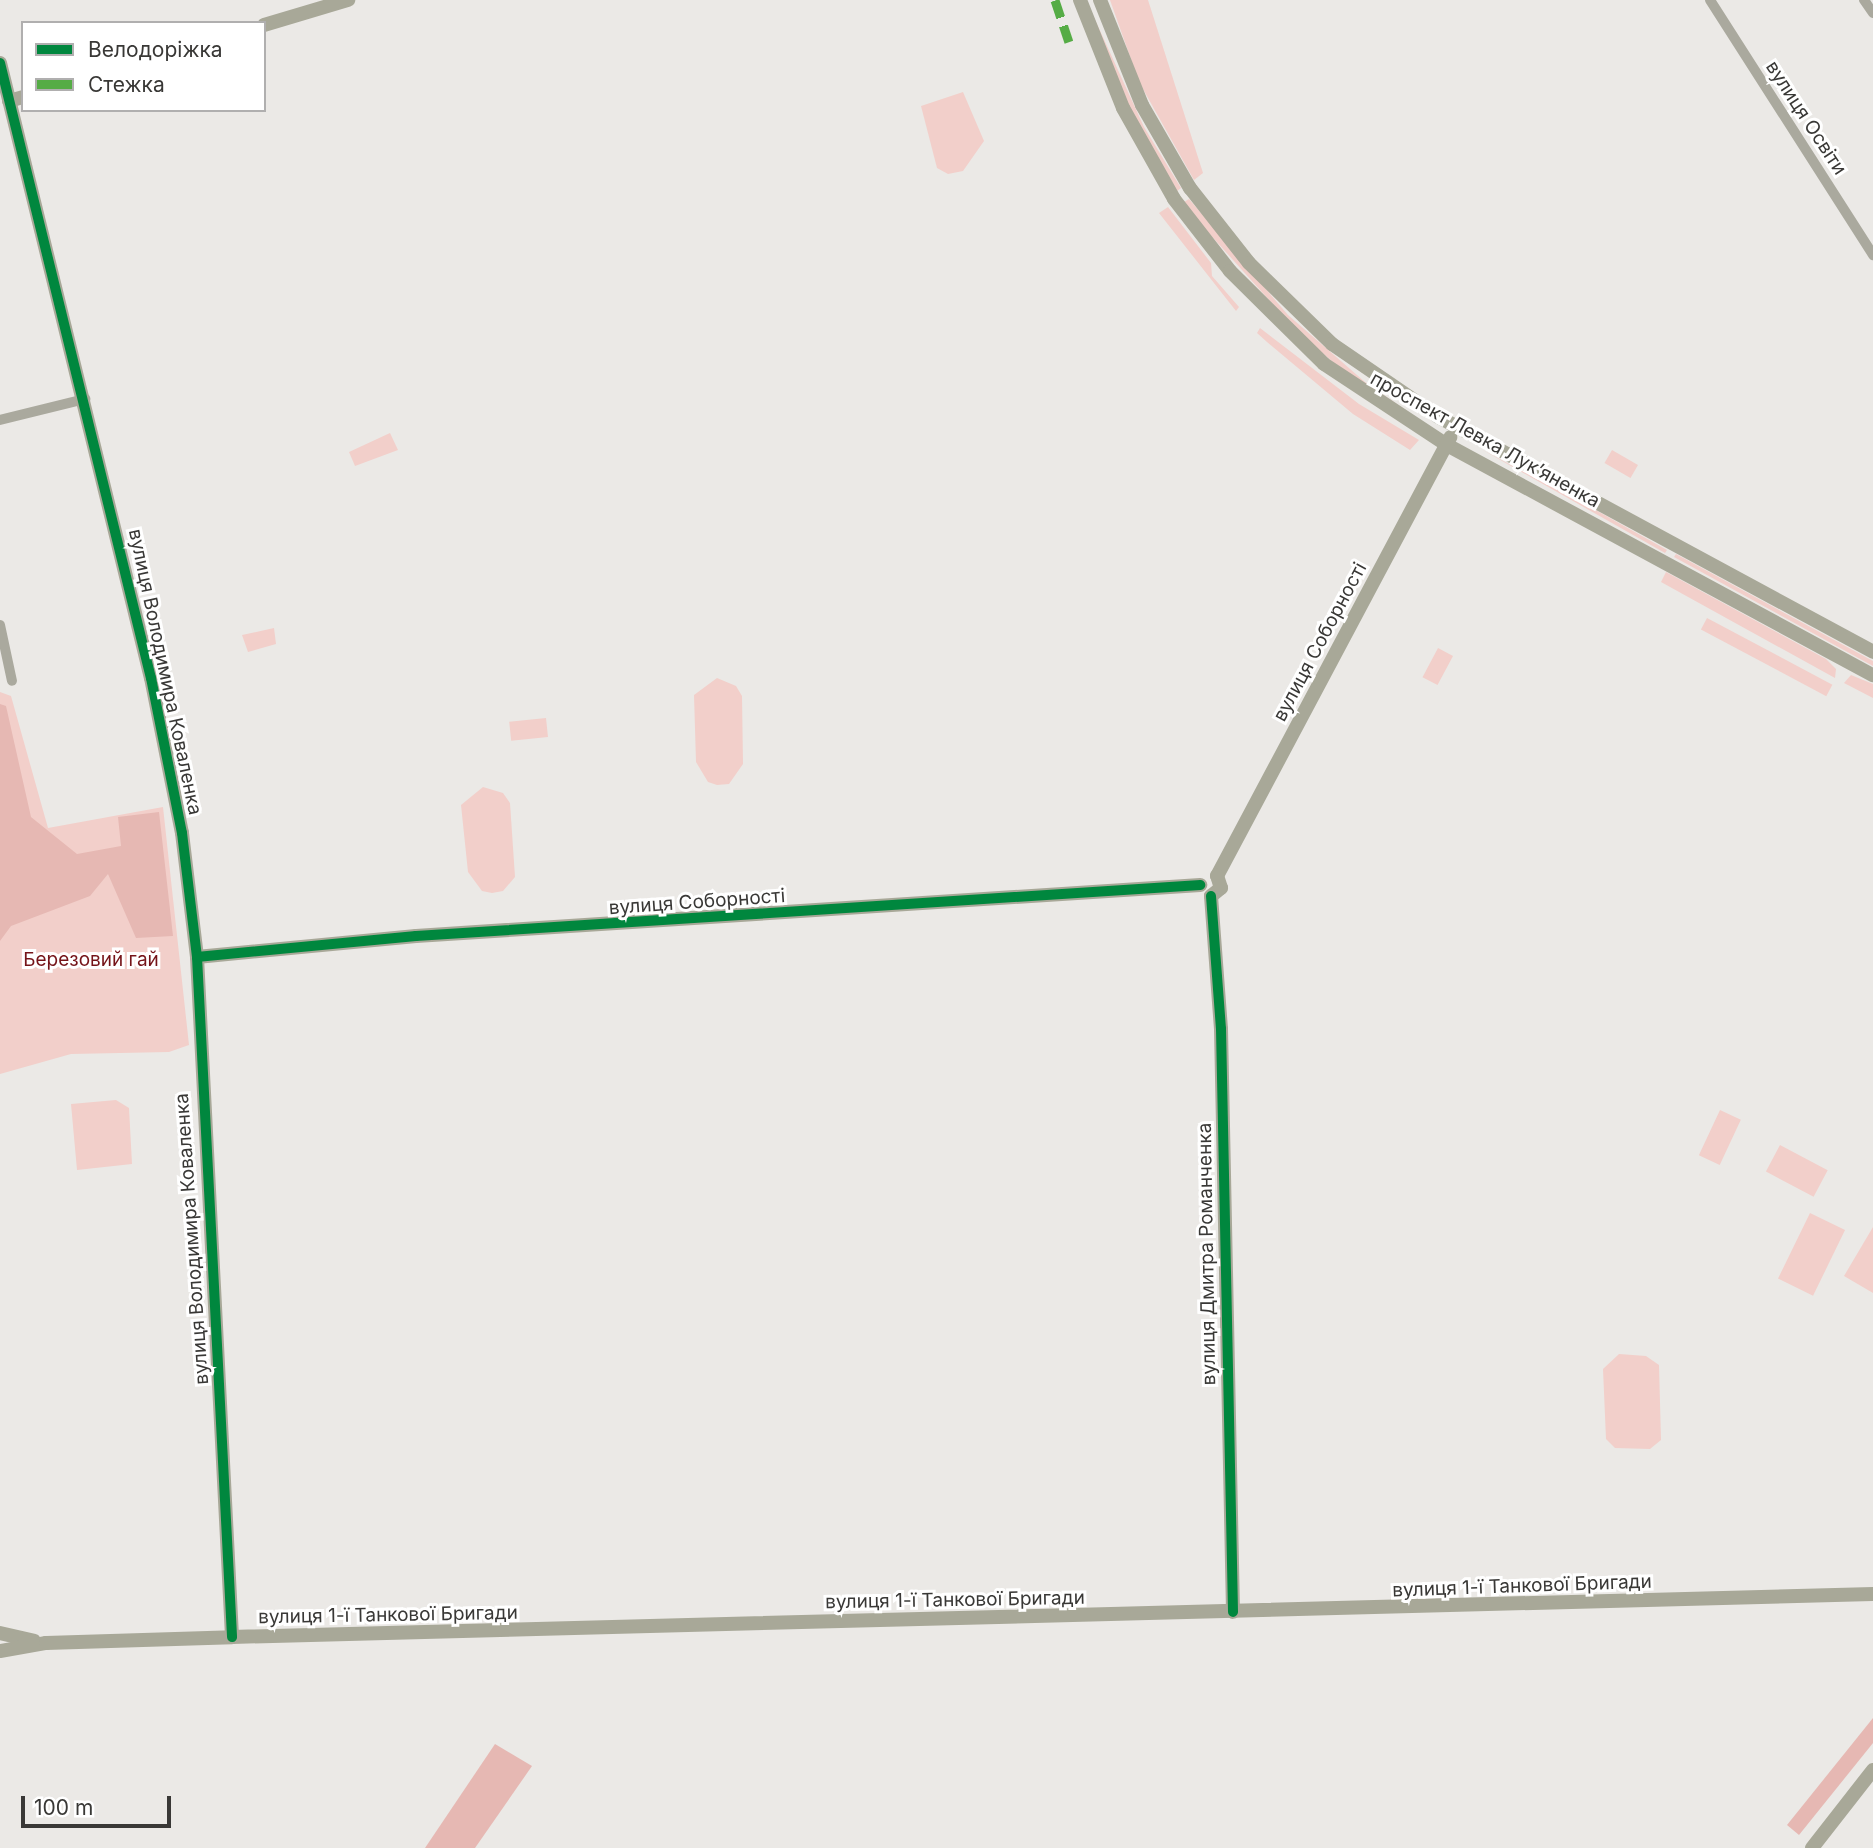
<!DOCTYPE html>
<html>
<head>
<meta charset="utf-8">
<style>
	body { margin:0 }
	#map { position:relative; width:1873px; height:1848px; overflow:hidden; background:#ebe9e6; font-family:Inter,sans-serif }
	div>[style] { position:absolute }
	.green>* { inset:0; background:#f2cfca; transform-origin:0 0 }
	.forest>* { inset:0; background:#e6b8b3 }
	.street>* { height:10px; margin:-5px; padding:0 5px; transform-origin:5px; border-radius:5px; background:#aaa99e }
	.secondary>* { height:14px; margin:-7px; padding:0 7px; transform-origin:7px; border-radius:7px; background:#a8a898 }
	.quiet>* { height:9px; margin-top:-4.5px; transform-origin:0; background:repeating-linear-gradient(90deg,#55ac45 0 18px,transparent 0 27px) }
	.cycleway>* { height:10px; margin:-5px; padding:0 5px; transform-origin:5px; border-radius:5px; background:#00873e }
	span { translate:-50% -50%; white-space:nowrap; text-align:center; line-height:1.15; -webkit-text-stroke:6px #fff; paint-order:stroke }
	.street-label { font-size:19px; color:#393836 }
	.park-label { font-size:19px; color:#751419 }
	.legend { position:absolute; left:21px; top:21px; width:245px; height:91px; box-sizing:border-box; background:#fff; border:2px solid #b0afaf; margin:0; padding:9px 12px; list-style:none; font-size:21px; color:#393836 }
	.legend li { display:flex; align-items:center; gap:14px; height:35px }
	.legend b { width:35px; border:2px solid #b0afaf }
	.scale { position:absolute; left:21px; top:1796px; width:150px; height:32px; box-sizing:border-box; border:4px solid #393836; border-top:0; padding-left:9px; font-size:21px; line-height:24px; white-space:nowrap; color:#393836; -webkit-text-stroke:5px #fff; paint-order:stroke }
</style>
</head>
<body>
<div id="map">
	<div class="green">
		<div style="clip-path:polygon(1086px 0,1144px 127px,1181px 188px,1177px 191px,1126px 102px)"></div>
		<div style="clip-path:polygon(1110px 0,1148px 0,1203px 173px,1194px 180px,1139px 82px)"></div>
		<div style="clip-path:polygon(963px 92px,984px 141px,963px 171px,948px 174px,937px 168px,921px 106px)"></div>
		<div style="clip-path:polygon(1189px 199px,1288px 315px,1365px 382px,1426px 424px,1334px 363px,1298px 332px,1206px 230px,1184px 202px)"></div>
		<div style="clip-path:polygon(1168px 207px,1211px 263px,1212px 276px,1239px 307px,1236px 311px,1159px 213px)"></div>
		<div style="clip-path:polygon(1260px 328px,1359px 404px,1419px 440px,1410px 450px,1353px 414px,1267px 342px,1257px 333px)"></div>
		<div style="clip-path:polygon(390px 433px,398px 450px,355px 466px,349px 452px)"></div>
		<div style="clip-path:polygon(1481px 449px,1592px 508px,1667px 550px,1665px 553px)"></div>
		<div style="left:1612px;top:450px;width:30px;height:15px;rotate:30deg"></div>
		<div style="clip-path:polygon(1676px 554px,1873px 661px,1873px 666px,1674px 557px)"></div>
		<div style="clip-path:polygon(1666px 572px,1826px 659px,1836px 669px,1835px 678px,1661px 582px)"></div>
		<div style="left:1707px;top:618px;width:142px;height:13px;rotate:28deg"></div>
		<div style="clip-path:polygon(274px 628px,276px 644px,248px 652px,242px 635px)"></div>
		<div style="left:1438px;top:648px;width:17px;height:33px;rotate:28deg"></div>
		<div style="clip-path:polygon(1851px 675px,1873px 684px,1873px 698px,1844px 683px)"></div>
		<div style="clip-path:polygon(717px 678px,736px 686px,742px 696px,743px 764px,729px 784px,717px 785px,708px 782px,696px 762px,694px 695px)"></div>
		<div style="clip-path:polygon(0 692px,11px 696px,48px 828px,163px 807px,189px 1045px,169px 1052px,71px 1054px,0 1074px)"></div>
		<div style="left:546px;top:718px;width:19px;height:37px;rotate:84deg"></div>
		<div style="clip-path:polygon(483px 787px,503px 793px,510px 803px,515px 877px,503px 891px,492px 893px,482px 891px,468px 872px,461px 805px)"></div>
		<div style="clip-path:polygon(116px 1100px,129px 1108px,132px 1164px,77px 1170px,71px 1104px)"></div>
		<div style="left:1720px;top:1110px;width:23px;height:50px;rotate:25deg"></div>
		<div style="left:1780px;top:1145px;width:54px;height:30px;rotate:28deg"></div>
		<div style="left:1810px;top:1213px;width:39px;height:73px;rotate:26deg"></div>
		<div style="clip-path:polygon(1873px 1227px,1873px 1293px,1844px 1276px)"></div>
		<div style="clip-path:polygon(1619px 1354px,1646px 1356px,1659px 1365px,1661px 1440px,1650px 1449px,1615px 1448px,1606px 1439px,1603px 1369px)"></div>
	</div>
	<div class="forest">
		<div style="clip-path:polygon(0 704px,6px 706px,31px 817px,77px 854px,121px 846px,118px 817px,159px 812px,173px 936px,136px 938px,108px 874px,90px 896px,11px 926px,0 941px)"></div>
		<div style="clip-path:polygon(1873px 1718px,1873px 1743px,1799px 1835px,1787px 1825px)"></div>
		<div style="clip-path:polygon(495px 1744px,532px 1766px,475px 1848px,425px 1848px)"></div>
	</div>
	<div class="street">
		<div style="left:1710px;top:0;width:303px;rotate:57.4deg"></div>
		<div style="left:1864px;top:0;width:16px;rotate:55deg"></div>
		<div style="left:0;top:420px;width:88px;rotate:-13.9deg"></div>
		<div style="left:0;top:625px;width:57px;rotate:77.9deg"></div>
	</div>
	<div class="secondary">
		<div style="left:1080px;top:0;width:116px;rotate:68.3deg"></div>
		<div style="left:1123px;top:108px;width:104px;rotate:60.7deg"></div>
		<div style="left:1174px;top:199px;width:91px;rotate:52.1deg"></div>
		<div style="left:1230px;top:271px;width:132px;rotate:44.7deg"></div>
		<div style="left:1324px;top:364px;width:147px;rotate:33.4deg"></div>
		<div style="left:1447px;top:445px;width:484px;rotate:28.4deg"></div>
		<div style="left:1100px;top:0;width:113px;rotate:68.2deg"></div>
		<div style="left:1142px;top:105px;width:96px;rotate:60deg"></div>
		<div style="left:1190px;top:188px;width:95px;rotate:51.8deg"></div>
		<div style="left:1249px;top:263px;width:116px;rotate:44.3deg"></div>
		<div style="left:1332px;top:344px;width:127px;rotate:34.4deg"></div>
		<div style="left:1437px;top:416px;width:496px;rotate:28.4deg"></div>
		<div style="left:264px;top:25px;width:88px;rotate:-16.6deg"></div>
		<div style="left:0;top:63px;width:633px;rotate:76.21deg"></div>
		<div style="left:151px;top:678px;width:158px;rotate:78.7deg"></div>
		<div style="left:182px;top:833px;width:125px;rotate:83.1deg"></div>
		<div style="left:197px;top:957px;width:681px;rotate:87.05deg"></div>
		<div style="left:9px;top:101px;width:15px;rotate:-16deg"></div>
		<div style="left:1217px;top:876px;width:497px;rotate:-62deg"></div>
		<div style="left:1211px;top:896px;width:133px;rotate:85.7deg"></div>
		<div style="left:1221px;top:1029px;width:583px;rotate:88.82deg"></div>
		<div style="left:1211px;top:896px;width:13px;rotate:-39deg"></div>
		<div style="left:1221px;top:888px;width:13px;rotate:-108deg"></div>
		<div style="left:197px;top:957px;width:220px;rotate:-5.5deg"></div>
		<div style="left:416px;top:936px;width:786px;rotate:-3.72deg"></div>
		<div style="left:0;top:1633px;width:35px;rotate:13deg"></div>
		<div style="left:0;top:1651px;width:47px;rotate:-9.9deg"></div>
		<div style="left:46px;top:1643px;width:186px;rotate:-1.8deg"></div>
		<div style="left:232px;top:1637px;width:1642px;rotate:-1.5deg"></div>
		<div style="left:1812px;top:1848px;width:99px;rotate:-52deg"></div>
	</div>
	<div class="quiet">
		<div style="left:1055px;top:0;width:44px;rotate:71.6deg"></div>
	</div>
	<div class="cycleway">
		<div style="left:0;top:63px;width:633px;rotate:76.21deg"></div>
		<div style="left:151px;top:678px;width:158px;rotate:78.7deg"></div>
		<div style="left:182px;top:833px;width:125px;rotate:83.1deg"></div>
		<div style="left:197px;top:957px;width:681px;rotate:87.05deg"></div>
		<div style="left:1211px;top:896px;width:133px;rotate:85.7deg"></div>
		<div style="left:1221px;top:1029px;width:583px;rotate:88.82deg"></div>
		<div style="left:197px;top:957px;width:220px;rotate:-5.5deg"></div>
		<div style="left:416px;top:936px;width:786px;rotate:-3.72deg"></div>
	</div>
	<div class="street-label">
		<span style="left:1806px;top:118px;rotate:57deg">вулиця Освіти</span>
		<span style="left:1485px;top:440px;rotate:29deg">проспект Левка Лукʼяненка</span>
		<span style="left:1320px;top:642px;rotate:-62deg">вулиця Соборності</span>
		<span style="left:165px;top:672px;rotate:78deg">вулиця Володимира Коваленка</span>
		<span style="left:697px;top:902px;rotate:-4deg">вулиця Соборності</span>
		<span style="left:192px;top:1239px;rotate:-94deg">вулиця Володимира Коваленка</span>
		<span style="left:1207px;top:1254px;rotate:-91deg">вулиця Дмитра Романченка</span>
		<span style="left:1522px;top:1586px;rotate:-2deg">вулиця 1-ї Танкової Бригади</span>
		<span style="left:955px;top:1600px;rotate:-1deg">вулиця 1-ї Танкової Бригади</span>
		<span style="left:388px;top:1615px;rotate:-1deg">вулиця 1-ї Танкової Бригади</span>
	</div>
	<div class="park-label">
		<span style="left:91px;top:960px">Березовий гай</span>
	</div>
	<ul class="legend">
	<li><b style="height:9px;background:#00873e"></b>Велодоріжка</li>
	<li><b style="height:9px;background:#55ac45"></b>Стежка</li>
	</ul>
	<div class="scale">100 m</div>
</div>
</body>
</html>
